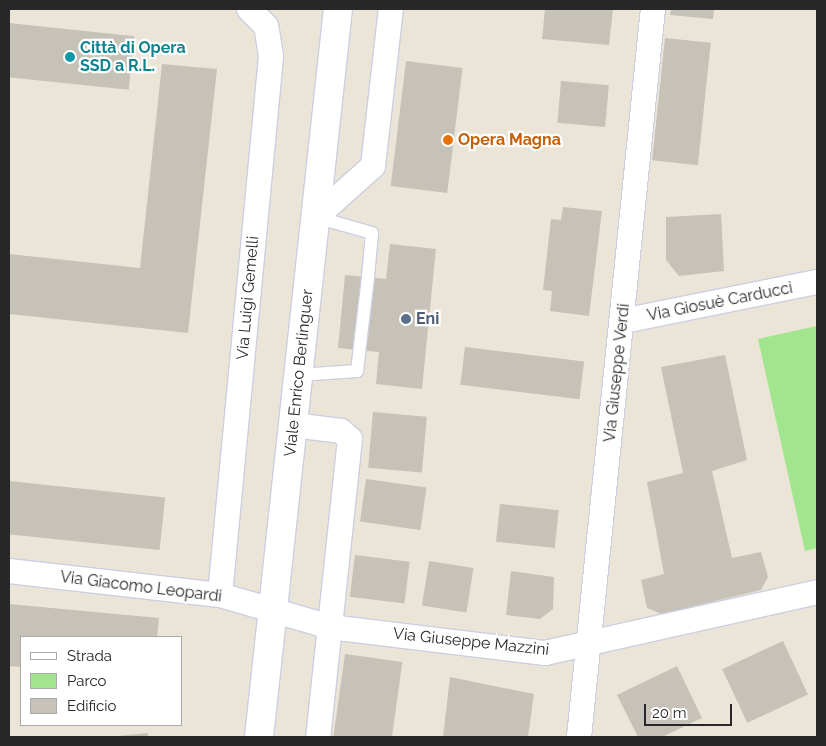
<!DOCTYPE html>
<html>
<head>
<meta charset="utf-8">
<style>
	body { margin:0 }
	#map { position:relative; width:826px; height:746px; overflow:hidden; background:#ebe5d7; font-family:Raleway,sans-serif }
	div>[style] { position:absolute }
	.green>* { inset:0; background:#a1e68f }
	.building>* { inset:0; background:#c6c2b7; transform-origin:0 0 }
	.roads { filter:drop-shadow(1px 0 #cdcee2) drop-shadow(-1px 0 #cdcee2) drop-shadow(0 1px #cdcee2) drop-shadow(0 -1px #cdcee2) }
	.lane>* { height:12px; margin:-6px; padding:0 6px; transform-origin:6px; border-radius:6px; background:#fff }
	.street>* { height:24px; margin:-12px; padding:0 12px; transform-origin:12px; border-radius:12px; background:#fff }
	.secondary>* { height:28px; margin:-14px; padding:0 14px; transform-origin:14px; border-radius:14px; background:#fff }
	.dots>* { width:14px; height:14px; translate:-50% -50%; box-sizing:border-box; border:2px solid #fff; border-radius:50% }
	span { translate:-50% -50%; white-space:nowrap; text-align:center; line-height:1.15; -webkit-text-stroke:4.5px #fff; paint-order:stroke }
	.culture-label { font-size:16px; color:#0d838f; font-weight:700 }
	.left { translate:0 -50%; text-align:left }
	.food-label { font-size:16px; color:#c56008; font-weight:700 }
	.street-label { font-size:16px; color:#272727 }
	.service-label { font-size:16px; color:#4e5e75; font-weight:700 }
	.frame { position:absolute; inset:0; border:10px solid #272727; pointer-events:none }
	.legend { position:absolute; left:20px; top:636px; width:162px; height:90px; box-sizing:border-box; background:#fff; border:1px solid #a9a9a9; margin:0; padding:6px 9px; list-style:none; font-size:15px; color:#272727 }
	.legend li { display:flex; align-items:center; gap:10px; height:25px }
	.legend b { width:25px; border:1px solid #a9a9a9 }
	.scale { position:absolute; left:644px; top:704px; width:88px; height:22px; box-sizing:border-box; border:2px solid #272727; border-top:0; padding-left:6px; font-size:15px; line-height:18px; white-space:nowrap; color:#272727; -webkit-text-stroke:4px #fff; paint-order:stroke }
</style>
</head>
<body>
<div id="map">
	<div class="green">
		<div style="clip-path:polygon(817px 326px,817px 548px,805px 551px,758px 339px)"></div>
	</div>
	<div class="building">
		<div style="clip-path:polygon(545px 9px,613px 9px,609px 45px,542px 39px)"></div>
		<div style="clip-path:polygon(671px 9px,714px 9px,713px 19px,670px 15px)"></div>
		<div style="left:9px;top:23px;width:126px;height:54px;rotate:6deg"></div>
		<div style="left:665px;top:38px;width:46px;height:123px;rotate:6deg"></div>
		<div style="left:406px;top:61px;width:57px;height:126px;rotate:7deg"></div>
		<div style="clip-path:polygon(162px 64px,217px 69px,188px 333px,9px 314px,9px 254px,140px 268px)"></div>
		<div style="left:561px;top:81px;width:48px;height:42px;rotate:5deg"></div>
		<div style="clip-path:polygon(563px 207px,602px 211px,589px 316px,550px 311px,552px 291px,543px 290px,551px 219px,561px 220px)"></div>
		<div style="clip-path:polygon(721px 214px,724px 271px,679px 276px,666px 260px,666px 217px)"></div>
		<div style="clip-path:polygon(390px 244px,436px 249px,422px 389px,376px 384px,379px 352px,338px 348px,345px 275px,386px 279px)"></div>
		<div style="left:465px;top:347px;width:120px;height:38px;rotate:7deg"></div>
		<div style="clip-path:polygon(725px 355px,747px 460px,712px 471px,732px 558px,761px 552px,768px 577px,761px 590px,661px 614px,647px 608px,641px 580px,664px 574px,647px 482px,683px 473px,661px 367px)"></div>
		<div style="left:373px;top:412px;width:54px;height:56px;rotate:5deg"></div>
		<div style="left:366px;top:479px;width:61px;height:43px;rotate:8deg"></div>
		<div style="left:9px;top:481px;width:157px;height:53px;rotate:6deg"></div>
		<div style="left:500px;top:504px;width:59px;height:38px;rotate:6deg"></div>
		<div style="left:355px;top:555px;width:55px;height:42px;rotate:7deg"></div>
		<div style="left:429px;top:561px;width:45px;height:45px;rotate:9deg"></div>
		<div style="clip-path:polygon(511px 571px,554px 577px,553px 609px,540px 619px,506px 615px)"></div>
		<div style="clip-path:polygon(9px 604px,159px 618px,157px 637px,21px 637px,21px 667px,9px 666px)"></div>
		<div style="left:783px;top:641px;width:59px;height:67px;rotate:65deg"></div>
		<div style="left:345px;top:654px;width:58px;height:83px;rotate:8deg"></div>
		<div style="clip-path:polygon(677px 666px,702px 718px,662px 737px,638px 737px,617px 695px)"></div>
		<div style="clip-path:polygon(450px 677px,534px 694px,528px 737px,443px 737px)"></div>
		<div style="clip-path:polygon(148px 733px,148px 737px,118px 737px,118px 736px)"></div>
	</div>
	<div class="roads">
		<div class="lane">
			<div style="left:299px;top:375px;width:58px;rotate:-3.9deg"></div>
			<div style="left:357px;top:371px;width:95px;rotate:-83.3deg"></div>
			<div style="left:368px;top:277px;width:44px;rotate:-84.8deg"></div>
			<div style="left:372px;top:233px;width:58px;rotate:-164.1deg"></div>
		</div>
		<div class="street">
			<div style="left:316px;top:217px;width:76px;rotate:-41.8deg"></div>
			<div style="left:373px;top:166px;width:158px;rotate:-83.5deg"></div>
			<div style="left:623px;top:321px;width:198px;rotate:-11.4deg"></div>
			<div style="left:293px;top:425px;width:48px;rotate:7.1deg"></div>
			<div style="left:341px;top:431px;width:12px;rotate:42deg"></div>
			<div style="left:350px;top:439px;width:300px;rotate:96.1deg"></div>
			<div style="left:9px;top:571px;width:212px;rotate:6.5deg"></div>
			<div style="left:220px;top:595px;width:115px;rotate:16.2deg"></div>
			<div style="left:330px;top:627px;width:217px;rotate:6.9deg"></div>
			<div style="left:545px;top:653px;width:279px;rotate:-12.6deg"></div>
			<div style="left:220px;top:595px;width:541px;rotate:-84.59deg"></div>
			<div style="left:271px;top:56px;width:30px;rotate:-99deg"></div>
			<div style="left:266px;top:26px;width:24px;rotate:-135deg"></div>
			<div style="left:579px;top:737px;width:732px;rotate:-84.2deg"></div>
		</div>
		<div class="secondary">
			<div style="left:259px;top:737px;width:732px;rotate:-83.81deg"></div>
		</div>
	</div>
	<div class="dots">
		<div style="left:70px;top:57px;background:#0f9aa8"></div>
		<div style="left:448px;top:140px;background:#e8710a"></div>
		<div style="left:406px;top:319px;background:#5c6f8a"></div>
	</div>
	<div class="culture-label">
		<span class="left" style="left:80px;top:57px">Città di Opera<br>SSD a R.L.</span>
	</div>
	<div class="food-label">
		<span class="left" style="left:458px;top:140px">Opera Magna</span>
	</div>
	<div class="street-label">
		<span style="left:248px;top:298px;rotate:-85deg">Via Luigi Gemelli</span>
		<span style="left:720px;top:302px;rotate:-11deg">Via Giosuè Carducci</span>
		<span style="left:299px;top:373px;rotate:-84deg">Viale Enrico Berlinguer</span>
		<span style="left:617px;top:373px;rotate:-84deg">Via Giuseppe Verdi</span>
		<span style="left:141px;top:587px;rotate:7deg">Via Giacomo Leopardi</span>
		<span style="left:471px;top:642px;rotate:6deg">Via Giuseppe Mazzini</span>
	</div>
	<div class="service-label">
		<span class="left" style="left:416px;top:319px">Eni</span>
	</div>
	<div class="frame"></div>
	<ul class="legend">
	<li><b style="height:6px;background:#fff"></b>Strada</li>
	<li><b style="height:14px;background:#a1e68f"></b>Parco</li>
	<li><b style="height:14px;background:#c6c2b7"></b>Edificio</li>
	</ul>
	<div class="scale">20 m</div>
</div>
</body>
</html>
